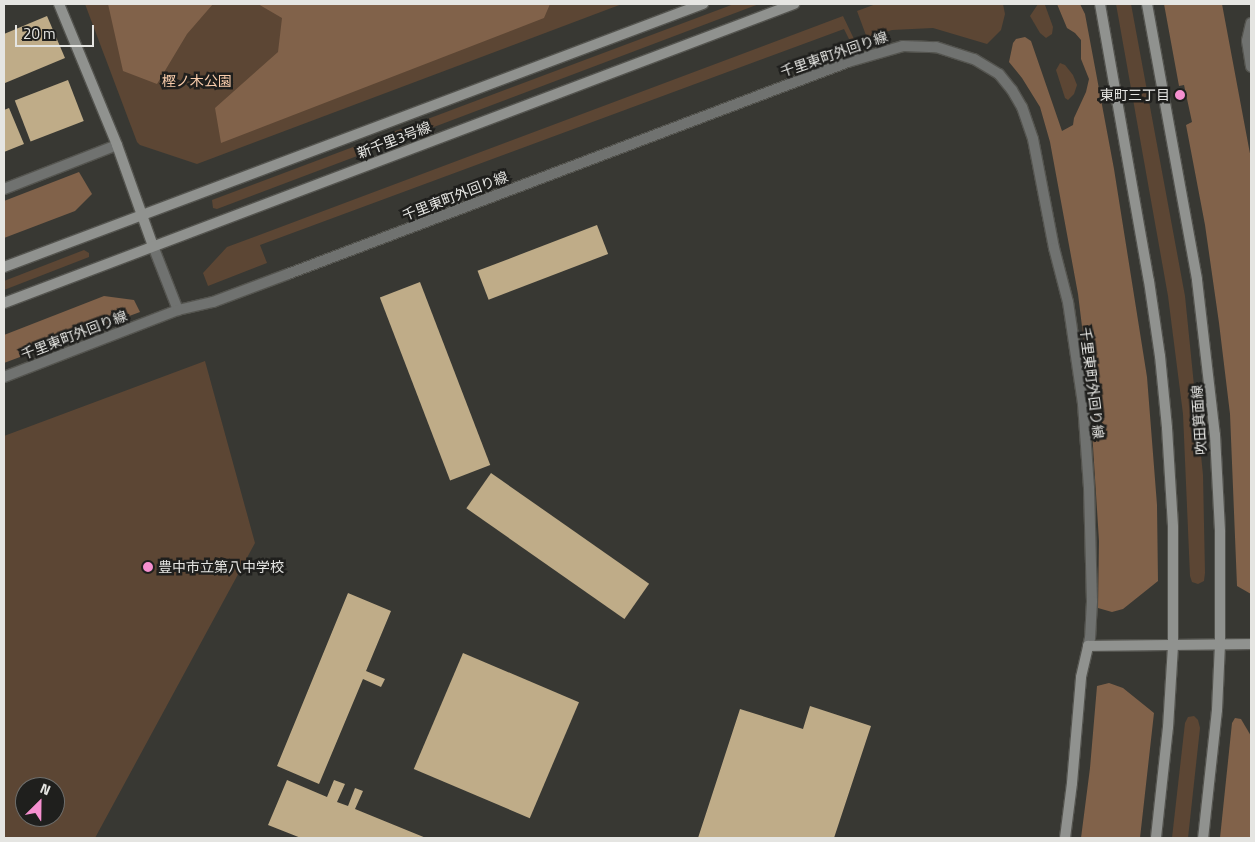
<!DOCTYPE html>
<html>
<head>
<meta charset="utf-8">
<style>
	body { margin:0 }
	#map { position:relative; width:1255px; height:842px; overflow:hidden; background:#383833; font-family:"Titillium Web","Noto Sans JP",sans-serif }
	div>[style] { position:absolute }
	.green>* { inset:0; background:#5c4634 }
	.forest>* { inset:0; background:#81624a }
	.building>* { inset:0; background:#bfac88; transform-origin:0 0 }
	.roads { filter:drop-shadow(1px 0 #54544f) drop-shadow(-1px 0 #54544f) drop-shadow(0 1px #54544f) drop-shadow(0 -1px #54544f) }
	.street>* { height:10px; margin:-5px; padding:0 5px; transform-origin:5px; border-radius:5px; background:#707270 }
	.secondary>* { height:10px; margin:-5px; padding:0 5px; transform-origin:5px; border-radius:5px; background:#90928f }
	.dots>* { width:14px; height:14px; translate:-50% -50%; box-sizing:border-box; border:2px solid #1f1f1d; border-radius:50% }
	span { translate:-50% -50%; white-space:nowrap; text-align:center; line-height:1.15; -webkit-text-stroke:5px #1f1f1d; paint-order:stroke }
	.street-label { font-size:14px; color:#e5e5e2 }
	.park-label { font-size:14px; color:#f8ccab }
	.poi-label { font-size:14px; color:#e5e5e2 }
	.right { translate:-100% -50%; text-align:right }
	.left { translate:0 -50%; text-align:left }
	.frame { position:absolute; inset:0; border:5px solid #e5e5e2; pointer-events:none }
	.north { position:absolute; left:15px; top:777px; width:50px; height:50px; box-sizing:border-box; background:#1f1f1d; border:1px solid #6e6e6c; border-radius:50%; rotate:23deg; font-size:14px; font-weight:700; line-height:20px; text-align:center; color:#e5e5e2 }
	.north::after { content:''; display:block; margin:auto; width:18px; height:22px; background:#f690d0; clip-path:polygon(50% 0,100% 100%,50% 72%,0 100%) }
	.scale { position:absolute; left:15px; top:25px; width:79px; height:22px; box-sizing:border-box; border:2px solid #e5e5e2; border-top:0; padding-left:6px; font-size:15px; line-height:18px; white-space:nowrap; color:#e5e5e2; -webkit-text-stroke:4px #1f1f1d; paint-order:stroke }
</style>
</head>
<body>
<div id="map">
	<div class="green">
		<div style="clip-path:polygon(85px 4px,622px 4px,197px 164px,140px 145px,137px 142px)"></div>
		<div style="clip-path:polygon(734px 4px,759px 4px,217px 209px,213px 208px,212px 200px)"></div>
		<div style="clip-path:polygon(876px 4px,1003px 4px,1005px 14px,1001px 30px,987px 44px,933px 28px,892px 30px,867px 38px,857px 11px)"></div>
		<div style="clip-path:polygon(1038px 4px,1045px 5px,1053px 27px,1052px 34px,1046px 38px,1040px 33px,1030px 16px)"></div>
		<div style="clip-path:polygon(1116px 4px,1131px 4px,1185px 296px,1203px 475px,1205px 573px,1204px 581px,1198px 584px,1192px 582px,1190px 576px,1183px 414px,1168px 296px)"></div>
		<div style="clip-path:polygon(843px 16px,854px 39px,849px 39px,844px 29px,260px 245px,267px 263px,208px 286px,203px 273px,227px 247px)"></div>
		<div style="clip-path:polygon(1060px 63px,1065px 65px,1073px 75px,1077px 85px,1074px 94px,1068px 100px,1065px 98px,1056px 70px)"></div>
		<div style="clip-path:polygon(84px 250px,89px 253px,89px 257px,4px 290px,4px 281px)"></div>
		<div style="clip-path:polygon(evenodd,205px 361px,255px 543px,95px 838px,4px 838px,4px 436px,205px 361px,25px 787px,55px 787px,55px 817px,25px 817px,25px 787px)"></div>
		<div style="clip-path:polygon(1194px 716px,1198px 720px,1200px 728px,1188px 838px,1172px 838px,1185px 723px,1188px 717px)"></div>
	</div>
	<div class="forest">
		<div style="clip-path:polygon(108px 4px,213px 4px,187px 34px,157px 84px,123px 71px)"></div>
		<div style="clip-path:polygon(258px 4px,550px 4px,544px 18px,221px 143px,215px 108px,278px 52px,282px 18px)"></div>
		<div style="clip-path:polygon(1057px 4px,1080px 4px,1085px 14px,1114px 169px,1147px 377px,1157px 505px,1158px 581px,1123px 609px,1112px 612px,1098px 608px,1099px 541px,1089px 383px,1078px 294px,1050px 142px,1040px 107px,1022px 78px,1009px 62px,1013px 43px,1016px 39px,1025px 37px,1031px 41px,1062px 131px,1073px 125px,1074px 118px,1086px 92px,1089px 79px,1081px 59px,1081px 40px,1075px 33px,1067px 28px)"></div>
		<div style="clip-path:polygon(1164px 4px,1222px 4px,1251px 159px,1251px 594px,1237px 586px,1230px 414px,1219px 323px,1205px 225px,1186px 125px,1192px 122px,1184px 85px,1179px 86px)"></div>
		<div style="clip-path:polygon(79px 172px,92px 194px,75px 211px,4px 238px,4px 201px)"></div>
		<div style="clip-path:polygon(104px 296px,134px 300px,140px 312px,4px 363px,4px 335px)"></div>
		<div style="clip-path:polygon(1109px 683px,1123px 688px,1154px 713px,1140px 838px,1081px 838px,1090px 768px,1097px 686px)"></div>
		<div style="clip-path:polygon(1235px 718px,1241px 719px,1251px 736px,1251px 838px,1220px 838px,1232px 723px)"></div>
	</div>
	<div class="building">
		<div style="clip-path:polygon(47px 16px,65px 58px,5px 83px,4px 34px)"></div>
		<div style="left:68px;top:80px;width:44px;height:57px;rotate:69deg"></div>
		<div style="clip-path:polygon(9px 108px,24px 144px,4px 152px,4px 110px)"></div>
		<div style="left:597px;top:225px;width:31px;height:128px;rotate:69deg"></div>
		<div style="left:420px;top:282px;width:196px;height:43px;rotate:69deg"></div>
		<div style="left:491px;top:473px;width:193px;height:43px;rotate:35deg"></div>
		<div style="clip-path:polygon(348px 593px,391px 611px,366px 671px,385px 679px,381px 687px,363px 679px,319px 784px,277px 766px)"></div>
		<div style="left:463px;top:653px;width:126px;height:126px;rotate:23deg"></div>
		<div style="clip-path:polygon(810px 706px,871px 726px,834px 838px,698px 838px,740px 709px,803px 729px)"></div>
		<div style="clip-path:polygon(287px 780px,327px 797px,334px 780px,345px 784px,337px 802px,348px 806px,355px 788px,363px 791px,355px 809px,426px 838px,301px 838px,268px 825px)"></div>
	</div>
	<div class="roads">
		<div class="street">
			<div style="left:1251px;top:23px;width:18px;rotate:103deg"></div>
			<div style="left:1247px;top:41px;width:26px;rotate:81deg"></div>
			<div style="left:4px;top:189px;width:121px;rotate:-21.3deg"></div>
			<div style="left:153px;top:246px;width:69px;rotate:68.7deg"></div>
			<div style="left:4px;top:377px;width:186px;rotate:-21.1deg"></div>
			<div style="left:178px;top:310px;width:36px;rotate:-13deg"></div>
			<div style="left:213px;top:302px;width:80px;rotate:-20.5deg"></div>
			<div style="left:288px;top:274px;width:599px;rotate:-20.74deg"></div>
			<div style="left:848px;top:62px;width:57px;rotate:-16.2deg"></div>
			<div style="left:903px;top:46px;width:33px;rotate:2deg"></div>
			<div style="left:936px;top:47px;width:40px;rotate:18deg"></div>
			<div style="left:974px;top:59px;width:29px;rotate:31deg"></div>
			<div style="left:999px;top:74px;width:21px;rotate:51deg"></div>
			<div style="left:1012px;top:90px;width:20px;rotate:60deg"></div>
			<div style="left:1022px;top:107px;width:34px;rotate:71deg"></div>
			<div style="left:1033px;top:139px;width:111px;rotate:79.1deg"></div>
			<div style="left:1054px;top:248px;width:56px;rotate:75.5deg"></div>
			<div style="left:1068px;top:302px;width:103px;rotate:81.6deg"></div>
			<div style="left:1083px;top:404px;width:84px;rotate:85.9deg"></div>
			<div style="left:1089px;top:488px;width:113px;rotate:88.5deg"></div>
			<div style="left:1092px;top:601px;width:37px;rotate:93deg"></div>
			<div style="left:1090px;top:638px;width:8px;rotate:104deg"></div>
		</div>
		<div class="secondary">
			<div style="left:59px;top:4px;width:152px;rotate:67.6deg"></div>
			<div style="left:117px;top:145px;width:107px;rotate:70.4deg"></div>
			<div style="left:1100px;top:4px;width:281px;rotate:80deg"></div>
			<div style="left:1149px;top:281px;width:76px;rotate:81.7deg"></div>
			<div style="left:1160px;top:356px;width:72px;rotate:84.4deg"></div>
			<div style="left:1167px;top:428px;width:99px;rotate:86.5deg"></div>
			<div style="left:1173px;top:527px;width:119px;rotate:90deg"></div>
			<div style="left:1173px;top:646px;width:81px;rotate:93.5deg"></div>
			<div style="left:1168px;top:727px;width:112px;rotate:96.2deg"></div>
			<div style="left:1147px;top:4px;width:280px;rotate:79.7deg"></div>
			<div style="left:1197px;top:280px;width:156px;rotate:83.4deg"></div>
			<div style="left:1215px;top:435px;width:97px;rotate:87deg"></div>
			<div style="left:1220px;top:532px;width:112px;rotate:90deg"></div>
			<div style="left:1220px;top:644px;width:66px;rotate:92.6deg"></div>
			<div style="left:1217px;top:710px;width:129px;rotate:96.2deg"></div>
			<div style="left:4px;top:267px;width:747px;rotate:-20.62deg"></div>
			<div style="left:4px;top:303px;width:845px;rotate:-20.73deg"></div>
			<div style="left:1065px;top:838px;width:55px;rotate:-82.7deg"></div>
			<div style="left:1072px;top:783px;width:106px;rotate:-85.1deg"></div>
			<div style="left:1081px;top:677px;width:32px;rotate:-77deg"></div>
			<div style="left:1088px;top:646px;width:163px;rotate:-0.7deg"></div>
		</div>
	</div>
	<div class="dots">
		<div style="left:1180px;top:95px;background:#f690d0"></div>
		<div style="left:148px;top:567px;background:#f690d0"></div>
	</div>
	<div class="street-label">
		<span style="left:834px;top:54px;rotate:-19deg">千里東町外回り線</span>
		<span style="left:394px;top:140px;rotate:-21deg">新千里3号線</span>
		<span style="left:455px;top:196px;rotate:-21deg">千里東町外回り線</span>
		<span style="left:74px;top:335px;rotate:-21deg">千里東町外回り線</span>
		<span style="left:1092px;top:383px;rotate:83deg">千里東町外回り線</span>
		<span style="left:1199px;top:420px;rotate:-94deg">吹田箕面線</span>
	</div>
	<div class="park-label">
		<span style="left:197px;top:81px">樫ノ木公園</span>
	</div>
	<div class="poi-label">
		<span class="right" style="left:1170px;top:95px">東町三丁目</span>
		<span class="left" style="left:158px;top:567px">豊中市立第八中学校</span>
	</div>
	<div class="frame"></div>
	<div class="north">N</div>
	<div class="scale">20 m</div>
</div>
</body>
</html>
